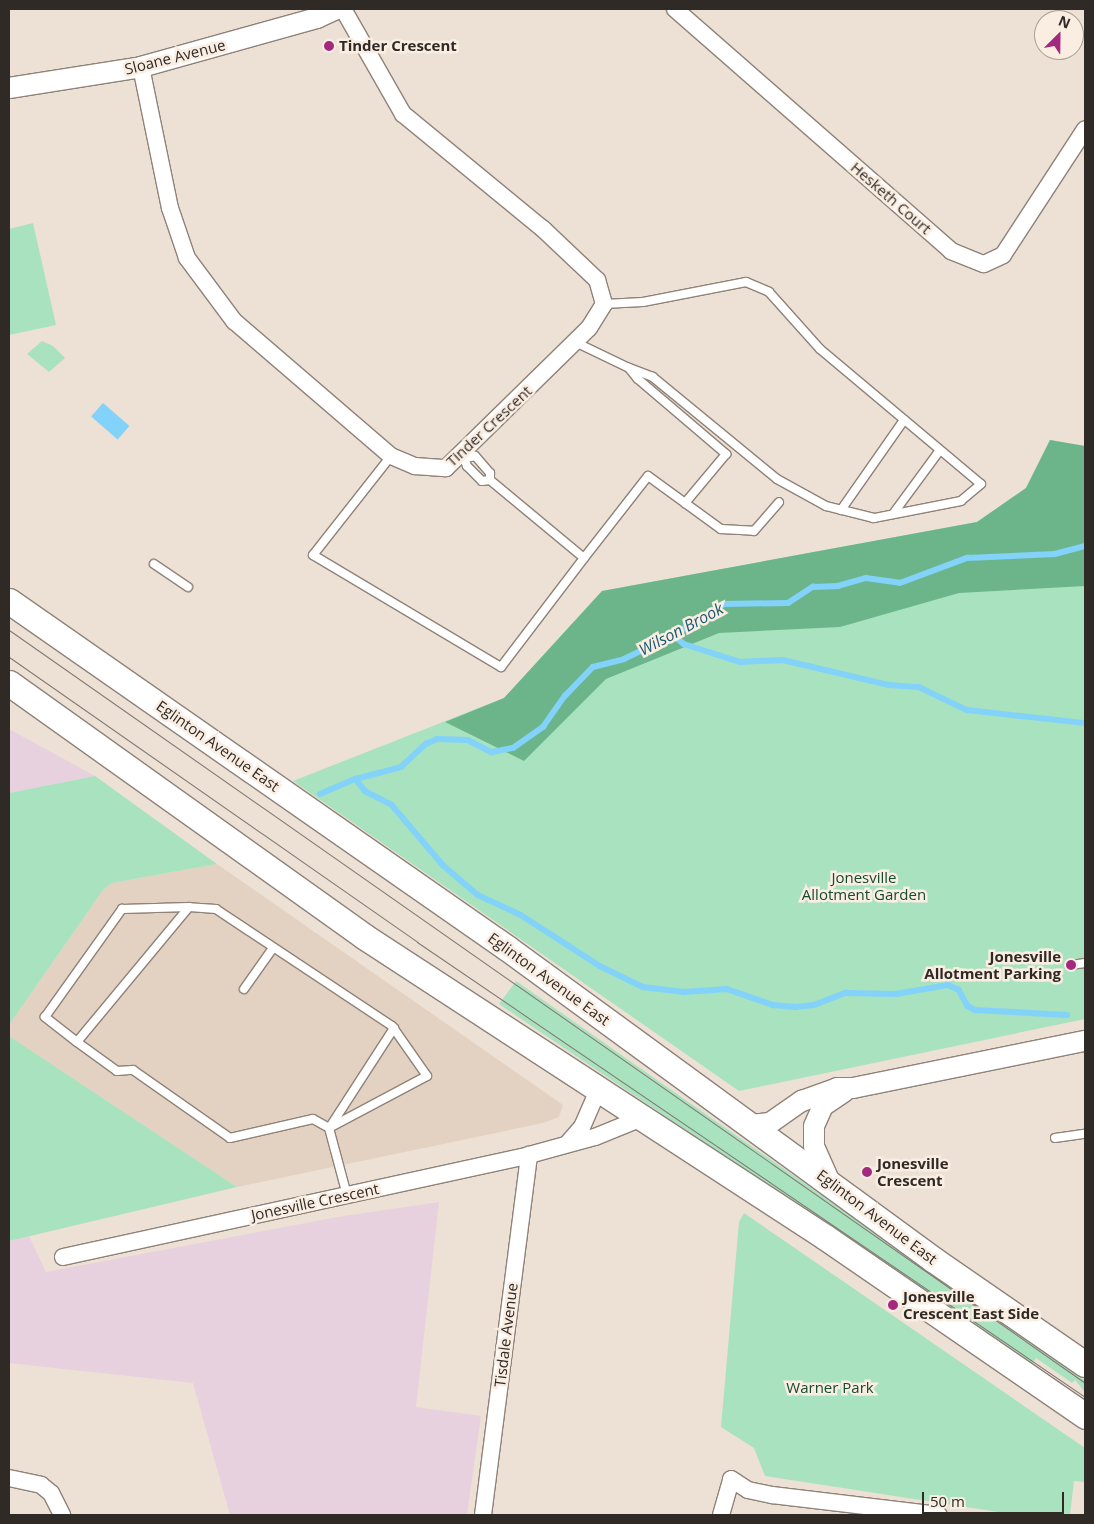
<!DOCTYPE html>
<html>
<head>
<meta charset="utf-8">
<style>
	body { margin:0 }
	#map { position:relative; width:1094px; height:1524px; overflow:hidden; background:#ede0d4; font-family:"Open Sans",sans-serif }
	div>[style] { position:absolute }
	.commercial>* { inset:0; background:#e3d2c1 }
	.industrial>* { inset:0; background:#e7d1df }
	.green>* { inset:0; background:#a9e2bf }
	.forest>* { inset:0; background:#6cb58b }
	.water>* { inset:0; background:#82d2fa; transform-origin:0 0 }
	.stream>* { height:5.5px; margin:-2.75px; padding:0 2.75px; transform-origin:2.75px; border-radius:2.75px; background:#82d2fa }
	.roads { filter:drop-shadow(1px 0 #8f8278) drop-shadow(-1px 0 #8f8278) drop-shadow(0 1px #8f8278) drop-shadow(0 -1px #8f8278) }
	.service>* { height:8px; margin:-4px; padding:0 4px; transform-origin:4px; border-radius:4px; background:#fff }
	.minor>* { height:16px; margin:-8px; padding:0 8px; transform-origin:8px; border-radius:8px; background:#fff }
	.tertiary>* { height:20px; margin:-10px; padding:0 10px; transform-origin:10px; border-radius:10px; background:#fff }
	.primary>* { height:25px; margin:-12.5px; padding:0 12.5px; transform-origin:12.5px; border-radius:12.5px; background:#fff }
	.tram>* { height:1px; margin:-0.5px; padding:0 0.5px; transform-origin:0.5px; border-radius:0.5px; background:#807770 }
	.dots>* { width:14px; height:14px; translate:-50% -50%; box-sizing:border-box; border:2px solid #faede1; border-radius:50% }
	span { translate:-50% -50%; white-space:nowrap; text-align:center; line-height:1.15; -webkit-text-stroke:5px #faede1; paint-order:stroke }
	.poi-label { font-size:15px; color:#2f2a26; font-weight:700 }
	.left { translate:0 -50%; text-align:left }
	.right { translate:-100% -50%; text-align:right }
	.street-label { font-size:15px; color:#2f2a26 }
	.park-label { font-size:15px; color:#124b2f }
	.water-label { font-size:16px; color:#195873; font-style:italic }
	.frame { position:absolute; inset:0; border:10px solid #2f2a26; pointer-events:none }
	.north { position:absolute; left:1034px; top:10px; width:50px; height:50px; box-sizing:border-box; background:#faede1; border:1px solid #a99f96; border-radius:50%; rotate:23deg; font-size:14px; font-weight:700; line-height:20px; text-align:center; color:#2f2a26 }
	.north::after { content:''; display:block; margin:auto; width:18px; height:22px; background:#a4297e; clip-path:polygon(50% 0,100% 100%,50% 72%,0 100%) }
	.scale { position:absolute; left:922px; top:1492px; width:142px; height:22px; box-sizing:border-box; border:2px solid #2f2a26; border-top:0; padding-left:6px; font-size:15px; line-height:18px; white-space:nowrap; color:#2f2a26; -webkit-text-stroke:4px #faede1; paint-order:stroke }
</style>
</head>
<body>
<div id="map">
	<div class="commercial">
		<div style="clip-path:polygon(217px 864px,563px 1105px,559px 1117px,543px 1123px,237px 1187px,9px 1036px,9px 1025px,103px 890px,112px 883px)"></div>
	</div>
	<div class="industrial">
		<div style="clip-path:polygon(9px 729px,95px 776px,9px 793px)"></div>
		<div style="clip-path:polygon(439px 1202px,416px 1407px,481px 1416px,467px 1515px,230px 1515px,193px 1383px,9px 1363px,9px 1241px,29px 1236px,46px 1272px,338px 1217px)"></div>
	</div>
	<div class="green">
		<div style="clip-path:polygon(33px 223px,56px 325px,9px 335px,9px 229px)"></div>
		<div style="clip-path:polygon(42px 341px,53px 346px,65px 358px,49px 372px,27px 354px)"></div>
		<div style="clip-path:polygon(1050px 440px,1085px 446px,1085px 1019px,739px 1091px,293px 781px,504px 698px,602px 591px,977px 522px,1026px 488px)"></div>
		<div style="clip-path:polygon(95px 776px,217px 864px,112px 883px,103px 890px,9px 1025px,9px 793px)"></div>
		<div style="clip-path:polygon(516px 981px,1085px 1380px,1085px 1392px,1075px 1380px,1072px 1383px,1036px 1358px,1032px 1364px,499px 1004px)"></div>
		<div style="clip-path:polygon(9px 1036px,237px 1187px,9px 1241px)"></div>
		<div style="clip-path:polygon(744px 1213px,1085px 1448px,1085px 1482px,1074px 1481px,1070px 1515px,1018px 1515px,765px 1476px,754px 1448px,721px 1427px,739px 1222px)"></div>
	</div>
	<div class="forest">
		<div style="clip-path:polygon(1050px 440px,1085px 446px,1085px 586px,959px 593px,840px 627px,719px 633px,606px 679px,524px 761px,445px 722px,504px 698px,602px 591px,977px 522px,1026px 488px)"></div>
	</div>
	<div class="water">
		<div style="left:103px;top:403px;width:35px;height:18px;rotate:41deg"></div>
	</div>
	<div class="stream">
		<div style="left:674px;top:635px;width:13px;rotate:42deg"></div>
		<div style="left:684px;top:644px;width:59px;rotate:17.8deg"></div>
		<div style="left:740px;top:662px;width:43px;rotate:-2.7deg"></div>
		<div style="left:783px;top:660px;width:109px;rotate:13.3deg"></div>
		<div style="left:889px;top:685px;width:30px;rotate:4deg"></div>
		<div style="left:919px;top:687px;width:53px;rotate:25.6deg"></div>
		<div style="left:967px;top:710px;width:119px;rotate:6.3deg"></div>
		<div style="left:356px;top:779px;width:15px;rotate:53deg"></div>
		<div style="left:365px;top:791px;width:30px;rotate:27deg"></div>
		<div style="left:392px;top:805px;width:79px;rotate:49.6deg"></div>
		<div style="left:443px;top:865px;width:46px;rotate:40.6deg"></div>
		<div style="left:478px;top:895px;width:47px;rotate:24.9deg"></div>
		<div style="left:521px;top:915px;width:94px;rotate:32.8deg"></div>
		<div style="left:600px;top:966px;width:48px;rotate:26deg"></div>
		<div style="left:643px;top:987px;width:41px;rotate:7deg"></div>
		<div style="left:684px;top:992px;width:43px;rotate:-4deg"></div>
		<div style="left:727px;top:989px;width:49px;rotate:19.2deg"></div>
		<div style="left:773px;top:1005px;width:22px;rotate:5deg"></div>
		<div style="left:795px;top:1007px;width:19px;rotate:-6deg"></div>
		<div style="left:814px;top:1005px;width:34px;rotate:-21deg"></div>
		<div style="left:846px;top:993px;width:50px;rotate:1.1deg"></div>
		<div style="left:896px;top:994px;width:53px;rotate:-9.8deg"></div>
		<div style="left:948px;top:985px;width:12px;rotate:24deg"></div>
		<div style="left:959px;top:990px;width:18px;rotate:61deg"></div>
		<div style="left:968px;top:1006px;width:8px;rotate:30deg"></div>
		<div style="left:975px;top:1010px;width:92px;rotate:3.1deg"></div>
		<div style="left:320px;top:794px;width:39px;rotate:-23deg"></div>
		<div style="left:356px;top:779px;width:47px;rotate:-14.9deg"></div>
		<div style="left:401px;top:767px;width:34px;rotate:-43deg"></div>
		<div style="left:426px;top:744px;width:12px;rotate:-24deg"></div>
		<div style="left:437px;top:739px;width:31px;rotate:2deg"></div>
		<div style="left:468px;top:740px;width:27px;rotate:27deg"></div>
		<div style="left:492px;top:752px;width:21px;rotate:-11deg"></div>
		<div style="left:513px;top:748px;width:37px;rotate:-35deg"></div>
		<div style="left:543px;top:727px;width:38px;rotate:-55deg"></div>
		<div style="left:565px;top:696px;width:40px;rotate:-46deg"></div>
		<div style="left:593px;top:667px;width:32px;rotate:-14deg"></div>
		<div style="left:624px;top:659px;width:53px;rotate:-25.6deg"></div>
		<div style="left:672px;top:636px;width:61px;rotate:-31.6deg"></div>
		<div style="left:724px;top:604px;width:64px;rotate:-0.9deg"></div>
		<div style="left:788px;top:603px;width:30px;rotate:-33deg"></div>
		<div style="left:813px;top:587px;width:25px;rotate:-2deg"></div>
		<div style="left:838px;top:586px;width:29px;rotate:-16deg"></div>
		<div style="left:866px;top:578px;width:34px;rotate:8deg"></div>
		<div style="left:900px;top:583px;width:72px;rotate:-20.5deg"></div>
		<div style="left:967px;top:558px;width:88px;rotate:-2.6deg"></div>
		<div style="left:1055px;top:554px;width:31px;rotate:-15deg"></div>
	</div>
	<div class="roads">
		<div class="service">
			<div style="left:604px;top:304px;width:39px;rotate:-3deg"></div>
			<div style="left:643px;top:302px;width:105px;rotate:-11deg"></div>
			<div style="left:746px;top:282px;width:25px;rotate:23deg"></div>
			<div style="left:769px;top:292px;width:76px;rotate:48.2deg"></div>
			<div style="left:820px;top:349px;width:210px;rotate:40deg"></div>
			<div style="left:981px;top:484px;width:26px;rotate:140deg"></div>
			<div style="left:961px;top:501px;width:89px;rotate:168.9deg"></div>
			<div style="left:874px;top:518px;width:49px;rotate:-166deg"></div>
			<div style="left:826px;top:506px;width:56px;rotate:-151.1deg"></div>
			<div style="left:777px;top:479px;width:161px;rotate:-140.6deg"></div>
			<div style="left:653px;top:377px;width:26px;rotate:-159deg"></div>
			<div style="left:575px;top:342px;width:60px;rotate:25.7deg"></div>
			<div style="left:629px;top:368px;width:14px;rotate:51deg"></div>
			<div style="left:638px;top:379px;width:116px;rotate:40.4deg"></div>
			<div style="left:726px;top:454px;width:64px;rotate:129.9deg"></div>
			<div style="left:462px;top:453px;width:14px;rotate:69deg"></div>
			<div style="left:467px;top:466px;width:21px;rotate:45deg"></div>
			<div style="left:482px;top:481px;width:8px;rotate:-7deg"></div>
			<div style="left:490px;top:480px;width:7px;rotate:-90deg"></div>
			<div style="left:490px;top:473px;width:23px;rotate:-131deg"></div>
			<div style="left:475px;top:456px;width:9px;rotate:167deg"></div>
			<div style="left:391px;top:456px;width:126px;rotate:128.2deg"></div>
			<div style="left:313px;top:555px;width:219px;rotate:30.8deg"></div>
			<div style="left:501px;top:667px;width:137px;rotate:-52.7deg"></div>
			<div style="left:584px;top:558px;width:122px;rotate:-140.3deg"></div>
			<div style="left:841px;top:510px;width:110px;rotate:-55deg"></div>
			<div style="left:893px;top:514px;width:79px;rotate:-53.7deg"></div>
			<div style="left:584px;top:558px;width:104px;rotate:-52deg"></div>
			<div style="left:648px;top:476px;width:90px;rotate:36deg"></div>
			<div style="left:721px;top:529px;width:33px;rotate:3deg"></div>
			<div style="left:754px;top:531px;width:38px;rotate:-49deg"></div>
			<div style="left:154px;top:564px;width:41px;rotate:34.1deg"></div>
			<div style="left:1071px;top:965px;width:14px;rotate:-8deg"></div>
			<div style="left:244px;top:989px;width:50px;rotate:-54.7deg"></div>
			<div style="left:77px;top:1042px;width:41px;rotate:-142deg"></div>
			<div style="left:45px;top:1017px;width:133px;rotate:-54.5deg"></div>
			<div style="left:122px;top:909px;width:67px;rotate:-1.7deg"></div>
			<div style="left:330px;top:1127px;width:118px;rotate:-57.1deg"></div>
			<div style="left:329px;top:1128px;width:111px;rotate:-28deg"></div>
			<div style="left:427px;top:1076px;width:61px;rotate:-125deg"></div>
			<div style="left:392px;top:1026px;width:211px;rotate:-146.4deg"></div>
			<div style="left:216px;top:909px;width:27px;rotate:-176deg"></div>
			<div style="left:189px;top:907px;width:175px;rotate:129.7deg"></div>
			<div style="left:77px;top:1042px;width:49px;rotate:35.9deg"></div>
			<div style="left:117px;top:1071px;width:16px;rotate:-4deg"></div>
			<div style="left:133px;top:1070px;width:118px;rotate:35deg"></div>
			<div style="left:230px;top:1138px;width:85px;rotate:-12.9deg"></div>
			<div style="left:313px;top:1119px;width:18px;rotate:29deg"></div>
			<div style="left:329px;top:1128px;width:69px;rotate:75deg"></div>
			<div style="left:1055px;top:1138px;width:30px;rotate:-8deg"></div>
		</div>
		<div class="minor">
			<div style="left:675px;top:9px;width:367px;rotate:41.2deg"></div>
			<div style="left:951px;top:251px;width:35px;rotate:22deg"></div>
			<div style="left:984px;top:264px;width:21px;rotate:-25deg"></div>
			<div style="left:1003px;top:255px;width:150px;rotate:-56.9deg"></div>
			<div style="left:141px;top:67px;width:144px;rotate:78.4deg"></div>
			<div style="left:170px;top:208px;width:53px;rotate:71.2deg"></div>
			<div style="left:187px;top:258px;width:79px;rotate:53.3deg"></div>
			<div style="left:234px;top:321px;width:207px;rotate:40.7deg"></div>
			<div style="left:391px;top:456px;width:26px;rotate:23deg"></div>
			<div style="left:415px;top:466px;width:31px;rotate:4deg"></div>
			<div style="left:446px;top:468px;width:200px;rotate:-44.4deg"></div>
			<div style="left:589px;top:328px;width:28px;rotate:-58deg"></div>
			<div style="left:604px;top:304px;width:25px;rotate:-106deg"></div>
			<div style="left:597px;top:280px;width:74px;rotate:-136.6deg"></div>
			<div style="left:543px;top:229px;width:181px;rotate:-140.6deg"></div>
			<div style="left:403px;top:114px;width:121px;rotate:-119.7deg"></div>
			<div style="left:567px;top:1144px;width:23px;rotate:-49deg"></div>
			<div style="left:582px;top:1127px;width:43px;rotate:-66.4deg"></div>
			<div style="left:63px;top:1257px;width:477px;rotate:-12.3deg"></div>
			<div style="left:529px;top:1155px;width:68px;rotate:-15.3deg"></div>
			<div style="left:595px;top:1137px;width:53px;rotate:-22.2deg"></div>
			<div style="left:9px;top:1478px;width:33px;rotate:12deg"></div>
			<div style="left:41px;top:1485px;width:13px;rotate:39deg"></div>
			<div style="left:51px;top:1493px;width:25px;rotate:63deg"></div>
			<div style="left:483px;top:1515px;width:363px;rotate:-82.7deg"></div>
			<div style="left:721px;top:1515px;width:37px;rotate:-74deg"></div>
			<div style="left:731px;top:1479px;width:20px;rotate:33deg"></div>
			<div style="left:748px;top:1490px;width:25px;rotate:12deg"></div>
			<div style="left:772px;top:1495px;width:168px;rotate:6.8deg"></div>
		</div>
		<div class="tertiary">
			<div style="left:9px;top:88px;width:134px;rotate:-9deg"></div>
			<div style="left:141px;top:67px;width:183px;rotate:-15.6deg"></div>
			<div style="left:317px;top:18px;width:21px;rotate:-25deg"></div>
			<div style="left:751px;top:1125px;width:19px;rotate:-6deg"></div>
			<div style="left:770px;top:1123px;width:39px;rotate:-35deg"></div>
			<div style="left:802px;top:1101px;width:37px;rotate:-20deg"></div>
			<div style="left:837px;top:1088px;width:16px"></div>
			<div style="left:853px;top:1088px;width:237px;rotate:-11.5deg"></div>
			<div style="left:829px;top:1180px;width:37px;rotate:-114deg"></div>
			<div style="left:814px;top:1146px;width:20px;rotate:-90deg"></div>
			<div style="left:814px;top:1126px;width:22px;rotate:-66deg"></div>
			<div style="left:823px;top:1106px;width:25px;rotate:-34deg"></div>
		</div>
		<div class="primary">
			<div style="left:9px;top:601px;width:607px;rotate:34.87deg"></div>
			<div style="left:507px;top:948px;width:529px;rotate:36.15deg"></div>
			<div style="left:934px;top:1260px;width:183px;rotate:34.6deg"></div>
			<div style="left:9px;top:683px;width:437px;rotate:35.5deg"></div>
			<div style="left:365px;top:937px;width:549px;rotate:33.11deg"></div>
			<div style="left:825px;top:1237px;width:316px;rotate:34.5deg"></div>
		</div>
	</div>
	<div class="tram">
		<div style="left:9px;top:630px;width:1313px;rotate:34.98deg"></div>
		<div style="left:9px;top:657px;width:498px;rotate:34.9deg"></div>
		<div style="left:417px;top:942px;width:808px;rotate:34.26deg"></div>
	</div>
	<div class="dots">
		<div style="left:329px;top:46px;background:#a4297e"></div>
		<div style="left:1071px;top:965px;background:#a4297e"></div>
		<div style="left:867px;top:1172px;background:#a4297e"></div>
		<div style="left:893px;top:1305px;background:#a4297e"></div>
	</div>
	<div class="poi-label">
		<span class="left" style="left:339px;top:46px">Tinder Crescent</span>
		<span class="right" style="left:1061px;top:965px">Jonesville<br>Allotment Parking</span>
		<span class="left" style="left:877px;top:1172px">Jonesville<br>Crescent</span>
		<span class="left" style="left:903px;top:1305px">Jonesville<br>Crescent East Side</span>
	</div>
	<div class="street-label">
		<span style="left:175px;top:57px;rotate:-14deg">Sloane Avenue</span>
		<span style="left:891px;top:198px;rotate:41deg">Hesketh Court</span>
		<span style="left:489px;top:426px;rotate:-43deg">Tinder Crescent</span>
		<span style="left:218px;top:746px;rotate:35deg">Eglinton Avenue East</span>
		<span style="left:549px;top:979px;rotate:36deg">Eglinton Avenue East</span>
		<span style="left:315px;top:1202px;rotate:-12deg">Jonesville Crescent</span>
		<span style="left:877px;top:1217px;rotate:37deg">Eglinton Avenue East</span>
		<span style="left:506px;top:1335px;rotate:-83deg">Tisdale Avenue</span>
	</div>
	<div class="park-label">
		<span style="left:864px;top:886px">Jonesville<br>Allotment Garden</span>
		<span style="left:830px;top:1388px">Warner Park</span>
	</div>
	<div class="water-label">
		<span style="left:681px;top:629px;rotate:-28deg">Wilson Brook</span>
	</div>
	<div class="frame"></div>
	<div class="north">N</div>
	<div class="scale">50 m</div>
</div>
</body>
</html>
